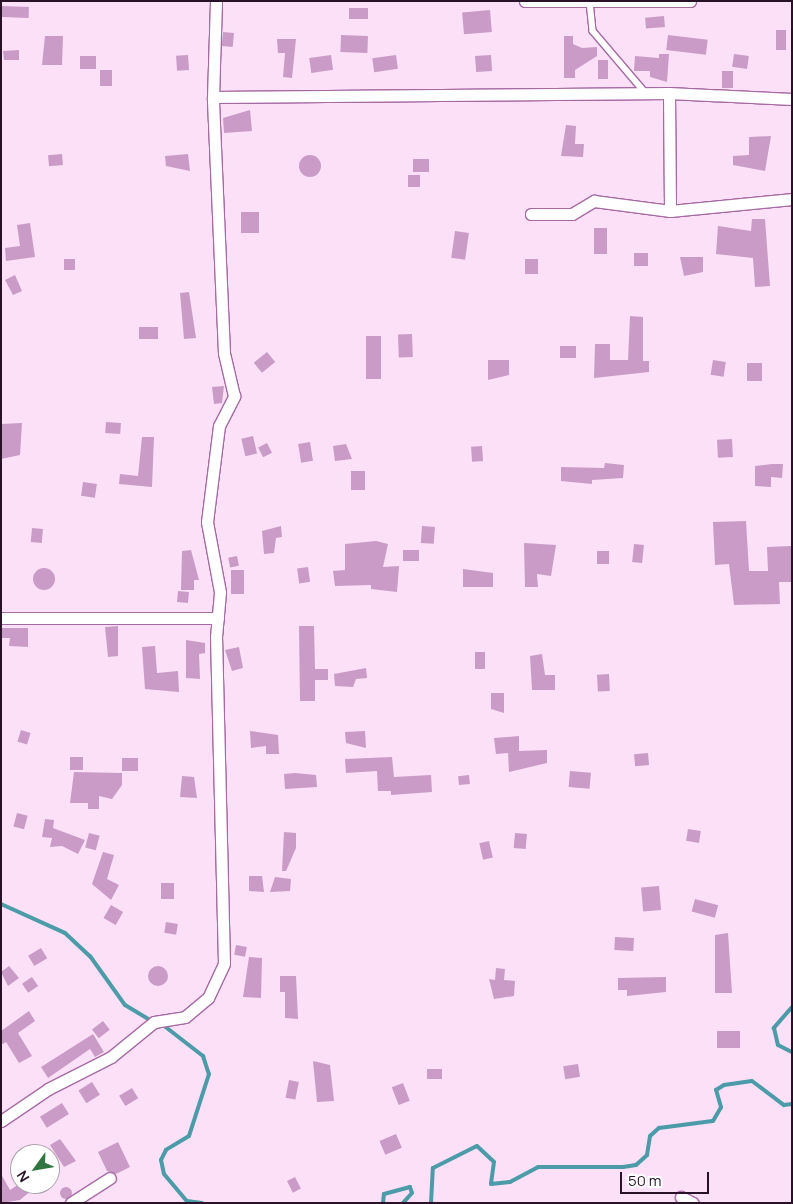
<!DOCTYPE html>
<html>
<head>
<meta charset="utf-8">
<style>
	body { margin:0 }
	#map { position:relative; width:793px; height:1204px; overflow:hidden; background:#fbe0f8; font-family:Manrope,sans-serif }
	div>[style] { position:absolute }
	.stream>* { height:4px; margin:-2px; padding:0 2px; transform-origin:2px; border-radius:2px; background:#4b9ba8 }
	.building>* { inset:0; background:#ca9bc6; transform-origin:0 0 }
	.round { border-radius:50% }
	.roads { filter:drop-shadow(1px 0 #a66aa2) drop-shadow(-1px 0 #a66aa2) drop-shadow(0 1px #a66aa2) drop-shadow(0 -1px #a66aa2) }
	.service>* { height:5.5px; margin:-2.75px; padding:0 2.75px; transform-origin:2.75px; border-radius:2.75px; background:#fff }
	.minor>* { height:11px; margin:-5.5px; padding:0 5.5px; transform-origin:5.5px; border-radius:5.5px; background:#fff }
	span { translate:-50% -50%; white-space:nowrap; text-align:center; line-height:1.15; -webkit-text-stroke:4px #fff; paint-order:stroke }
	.frame { position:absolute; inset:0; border:2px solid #291228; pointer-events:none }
	.north { position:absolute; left:10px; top:1144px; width:50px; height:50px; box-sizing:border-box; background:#fff; border:1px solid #a9a0a9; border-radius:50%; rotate:238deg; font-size:14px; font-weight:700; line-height:20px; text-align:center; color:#291228 }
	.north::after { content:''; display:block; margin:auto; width:18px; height:22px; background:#307642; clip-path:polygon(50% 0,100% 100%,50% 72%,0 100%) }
	.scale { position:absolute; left:620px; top:1172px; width:89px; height:22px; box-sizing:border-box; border:2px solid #291228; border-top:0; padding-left:6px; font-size:15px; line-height:18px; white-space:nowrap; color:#291228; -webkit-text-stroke:4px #fff; paint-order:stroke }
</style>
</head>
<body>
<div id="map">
	<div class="stream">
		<div style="left:1px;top:904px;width:70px;rotate:24.4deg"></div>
		<div style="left:65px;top:933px;width:34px;rotate:43deg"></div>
		<div style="left:90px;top:956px;width:60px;rotate:54.5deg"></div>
		<div style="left:125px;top:1005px;width:31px;rotate:31deg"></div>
		<div style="left:792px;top:1007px;width:28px;rotate:131deg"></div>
		<div style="left:774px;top:1028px;width:17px;rotate:77deg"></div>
		<div style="left:778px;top:1045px;width:16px;rotate:27deg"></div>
		<div style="left:163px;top:1025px;width:51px;rotate:37.8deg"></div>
		<div style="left:203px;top:1056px;width:19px;rotate:72deg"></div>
		<div style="left:209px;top:1074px;width:65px;rotate:107.9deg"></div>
		<div style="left:189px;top:1136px;width:27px;rotate:149deg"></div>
		<div style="left:166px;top:1150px;width:11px;rotate:117deg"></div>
		<div style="left:161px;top:1160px;width:14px;rotate:78deg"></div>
		<div style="left:164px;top:1174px;width:35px;rotate:50deg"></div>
		<div style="left:187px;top:1201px;width:15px;rotate:8deg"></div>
		<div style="left:383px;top:1203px;width:9px;rotate:-84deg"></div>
		<div style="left:384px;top:1194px;width:27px;rotate:-15deg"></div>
		<div style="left:410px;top:1187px;width:6px;rotate:72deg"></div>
		<div style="left:412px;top:1193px;width:13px;rotate:132deg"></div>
		<div style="left:431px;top:1203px;width:35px;rotate:-87deg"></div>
		<div style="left:433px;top:1168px;width:49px;rotate:-26.6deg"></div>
		<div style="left:477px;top:1146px;width:23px;rotate:43deg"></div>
		<div style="left:494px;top:1162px;width:22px;rotate:98deg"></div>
		<div style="left:491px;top:1184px;width:19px;rotate:-6deg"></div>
		<div style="left:510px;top:1182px;width:32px;rotate:-28deg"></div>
		<div style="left:538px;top:1167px;width:85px"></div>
		<div style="left:623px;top:1167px;width:13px;rotate:-9deg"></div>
		<div style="left:636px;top:1165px;width:15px;rotate:-42deg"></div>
		<div style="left:647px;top:1155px;width:19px;rotate:-81deg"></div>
		<div style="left:650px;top:1136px;width:12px;rotate:-42deg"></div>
		<div style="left:659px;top:1128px;width:54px;rotate:-7.4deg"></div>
		<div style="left:713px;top:1121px;width:16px;rotate:-60deg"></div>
		<div style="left:721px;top:1107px;width:18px;rotate:-106deg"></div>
		<div style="left:716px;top:1090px;width:9px;rotate:-32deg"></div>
		<div style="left:724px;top:1085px;width:28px;rotate:-8deg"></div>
		<div style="left:752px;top:1081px;width:40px;rotate:37deg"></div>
		<div style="left:784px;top:1105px;width:8px;rotate:-7deg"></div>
	</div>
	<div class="building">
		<div style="left:2px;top:6px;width:27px;height:11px;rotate:2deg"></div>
		<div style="left:368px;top:8px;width:11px;height:19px;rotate:90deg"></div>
		<div style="left:490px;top:10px;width:22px;height:28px;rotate:85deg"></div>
		<div style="left:664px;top:16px;width:11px;height:19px;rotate:85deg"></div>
		<div style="left:776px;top:30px;width:10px;height:20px"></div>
		<div style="left:223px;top:32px;width:11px;height:14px;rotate:5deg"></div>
		<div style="left:341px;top:35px;width:27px;height:17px;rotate:2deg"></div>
		<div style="left:668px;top:35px;width:40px;height:15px;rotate:7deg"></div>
		<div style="clip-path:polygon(45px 36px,63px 36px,62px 65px,42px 65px)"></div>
		<div style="clip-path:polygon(564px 36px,573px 36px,573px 44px,582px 48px,597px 47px,597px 56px,575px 70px,575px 78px,564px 78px)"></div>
		<div style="clip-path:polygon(277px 39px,296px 39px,292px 78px,283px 77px,285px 53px,278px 53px)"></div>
		<div style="clip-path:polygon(19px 50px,19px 60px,4px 60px,3px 51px)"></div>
		<div style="clip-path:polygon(659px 54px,669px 54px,667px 82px,650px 77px,650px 71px,634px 71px,635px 56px,659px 58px)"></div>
		<div style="left:734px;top:54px;width:15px;height:13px;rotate:8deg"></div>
		<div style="left:188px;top:55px;width:15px;height:12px;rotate:86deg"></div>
		<div style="left:331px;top:55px;width:15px;height:22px;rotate:82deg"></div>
		<div style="left:396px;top:55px;width:14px;height:24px;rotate:82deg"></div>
		<div style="left:491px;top:55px;width:16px;height:16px;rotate:86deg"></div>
		<div style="left:80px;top:56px;width:16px;height:13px"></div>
		<div style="left:598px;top:60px;width:10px;height:19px"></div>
		<div style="left:112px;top:70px;width:16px;height:12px;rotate:90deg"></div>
		<div style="left:722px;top:71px;width:11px;height:17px"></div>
		<div style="clip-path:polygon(250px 110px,252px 131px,224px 133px,223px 118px)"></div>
		<div style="clip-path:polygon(566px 125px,576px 126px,575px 144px,584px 144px,583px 157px,561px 156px)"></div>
		<div style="clip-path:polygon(771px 136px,765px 171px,733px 165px,733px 156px,749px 155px,749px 137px)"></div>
		<div style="left:62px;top:154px;width:11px;height:14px;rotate:85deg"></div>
		<div style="clip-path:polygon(188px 154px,190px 171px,166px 166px,165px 156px)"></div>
		<div class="round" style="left:299px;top:155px;width:22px;height:22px"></div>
		<div style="left:413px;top:159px;width:16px;height:13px"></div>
		<div style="left:408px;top:175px;width:12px;height:12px"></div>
		<div style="left:241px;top:212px;width:18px;height:21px"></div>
		<div style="clip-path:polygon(752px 219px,765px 219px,770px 286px,755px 287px,753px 258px,716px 254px,718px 226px,751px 231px)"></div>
		<div style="clip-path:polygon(30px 223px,35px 257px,6px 261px,5px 248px,20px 246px,17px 225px)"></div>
		<div style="left:594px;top:228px;width:13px;height:26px"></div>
		<div style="left:455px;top:231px;width:14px;height:27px;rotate:8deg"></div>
		<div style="left:634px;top:253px;width:14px;height:13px"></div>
		<div style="clip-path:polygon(680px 257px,703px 257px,703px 272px,684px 276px)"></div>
		<div style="left:64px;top:259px;width:11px;height:11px"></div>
		<div style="left:525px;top:259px;width:13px;height:15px"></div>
		<div style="clip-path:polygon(15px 275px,22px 291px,13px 295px,5px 280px)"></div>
		<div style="clip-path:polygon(189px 292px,196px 338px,184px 339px,180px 293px)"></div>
		<div style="clip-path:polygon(630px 316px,643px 317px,643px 361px,649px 361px,649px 372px,594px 378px,595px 344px,610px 344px,610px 360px,628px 360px)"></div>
		<div style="left:139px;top:327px;width:19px;height:12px"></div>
		<div style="left:412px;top:334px;width:23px;height:14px;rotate:88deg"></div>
		<div style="left:366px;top:336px;width:15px;height:43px"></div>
		<div style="left:560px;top:346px;width:16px;height:12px"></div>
		<div style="left:267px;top:352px;width:13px;height:17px;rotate:51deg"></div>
		<div style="clip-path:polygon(488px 360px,509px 360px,509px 375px,488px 380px)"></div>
		<div style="left:713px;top:360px;width:13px;height:15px;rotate:9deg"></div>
		<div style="left:747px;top:363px;width:15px;height:18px"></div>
		<div style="clip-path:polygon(224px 386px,222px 403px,214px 404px,212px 387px)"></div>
		<div style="left:106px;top:422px;width:15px;height:11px;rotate:4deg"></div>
		<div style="clip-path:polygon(22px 423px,20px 455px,1px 459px,1px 424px)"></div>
		<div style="left:253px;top:436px;width:18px;height:12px;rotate:77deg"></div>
		<div style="clip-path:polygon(142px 437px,154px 437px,152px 487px,119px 484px,120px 474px,138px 476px)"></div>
		<div style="left:732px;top:439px;width:18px;height:15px;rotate:87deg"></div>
		<div style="left:310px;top:442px;width:19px;height:12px;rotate:81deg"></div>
		<div style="left:267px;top:443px;width:11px;height:10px;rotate:63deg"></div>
		<div style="clip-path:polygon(346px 444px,352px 459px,335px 461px,333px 446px)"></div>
		<div style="left:482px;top:446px;width:15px;height:11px;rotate:86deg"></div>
		<div style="clip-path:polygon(605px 463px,624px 465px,623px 478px,592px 480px,592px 484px,561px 481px,561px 467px,604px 468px)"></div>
		<div style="clip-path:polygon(772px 464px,783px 464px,782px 478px,771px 477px,771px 487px,755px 486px,755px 466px)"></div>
		<div style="left:351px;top:471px;width:14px;height:19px"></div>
		<div style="left:83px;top:482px;width:14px;height:14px;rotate:8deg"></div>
		<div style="clip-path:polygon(746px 521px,749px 571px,768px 571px,767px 547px,791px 546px,791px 582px,779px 582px,780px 604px,734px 605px,729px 564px,715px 565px,713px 522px)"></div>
		<div style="clip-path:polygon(281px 526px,282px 537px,276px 538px,274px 553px,264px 554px,262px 531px)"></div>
		<div style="left:422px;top:526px;width:13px;height:17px;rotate:4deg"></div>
		<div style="left:32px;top:528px;width:11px;height:14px;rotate:5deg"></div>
		<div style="clip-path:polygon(376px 541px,388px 544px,383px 567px,399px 566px,397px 592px,371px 589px,371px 585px,335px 586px,333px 571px,345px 570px,345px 544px)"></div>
		<div style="clip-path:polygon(524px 543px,556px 545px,551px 576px,537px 574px,538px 587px,525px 587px)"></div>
		<div style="left:634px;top:544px;width:10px;height:18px;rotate:6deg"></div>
		<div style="clip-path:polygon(191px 550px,199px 580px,194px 580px,194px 590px,181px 590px,182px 551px)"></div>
		<div style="left:403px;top:550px;width:16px;height:11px"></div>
		<div style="left:597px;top:551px;width:12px;height:13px"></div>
		<div style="left:237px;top:556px;width:10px;height:9px;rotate:79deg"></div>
		<div style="left:308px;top:567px;width:15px;height:11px;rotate:82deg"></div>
		<div class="round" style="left:33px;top:568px;width:22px;height:22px"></div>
		<div style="clip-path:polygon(463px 569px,493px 573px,493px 587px,463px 587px)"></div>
		<div style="left:231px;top:570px;width:13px;height:24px"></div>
		<div style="left:178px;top:591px;width:11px;height:11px;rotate:5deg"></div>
		<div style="clip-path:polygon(118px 626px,118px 656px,108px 657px,105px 627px)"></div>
		<div style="clip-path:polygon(299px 626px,314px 626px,315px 669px,328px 669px,328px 680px,315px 680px,315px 701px,300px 701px)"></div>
		<div style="clip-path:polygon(1px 628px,28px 628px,28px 647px,9px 646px,10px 638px,1px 638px)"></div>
		<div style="clip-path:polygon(186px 640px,205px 643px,205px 653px,199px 654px,200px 679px,186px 678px)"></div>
		<div style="clip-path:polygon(155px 646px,157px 673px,178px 671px,179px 692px,145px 689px,142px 647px)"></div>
		<div style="clip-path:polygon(239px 647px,243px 668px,232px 671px,225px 650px)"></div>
		<div style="left:475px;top:652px;width:10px;height:17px"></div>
		<div style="clip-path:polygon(542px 654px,545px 675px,555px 675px,555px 690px,532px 690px,530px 656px)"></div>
		<div style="clip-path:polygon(366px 668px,367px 678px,356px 679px,353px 687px,335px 686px,334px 674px)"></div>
		<div style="left:609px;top:674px;width:17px;height:12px;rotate:87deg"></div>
		<div style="clip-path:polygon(491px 693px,504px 693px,504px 713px,491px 709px)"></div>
		<div style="left:21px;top:730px;width:10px;height:12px;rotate:17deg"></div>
		<div style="clip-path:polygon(250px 731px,278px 735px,279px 754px,266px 754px,266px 746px,251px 748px)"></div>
		<div style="clip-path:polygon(365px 731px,366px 748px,346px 743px,345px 732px)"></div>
		<div style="clip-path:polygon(519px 736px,519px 751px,547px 750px,547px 763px,509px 772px,508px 753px,496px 754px,494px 738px)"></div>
		<div style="left:648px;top:753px;width:12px;height:14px;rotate:85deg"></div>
		<div style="left:70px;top:757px;width:13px;height:13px"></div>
		<div style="clip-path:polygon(392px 757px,394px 777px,431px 775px,432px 792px,391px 795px,391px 791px,378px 791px,377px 771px,346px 773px,345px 759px)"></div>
		<div style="left:122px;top:758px;width:16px;height:13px"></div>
		<div style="left:570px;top:771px;width:21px;height:16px;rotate:5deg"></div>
		<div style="clip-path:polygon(74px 772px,122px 773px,122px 785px,112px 799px,99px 796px,99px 809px,88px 809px,88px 803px,70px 803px)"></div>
		<div style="clip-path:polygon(295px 773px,316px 775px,317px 787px,285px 789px,284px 774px)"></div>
		<div style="left:469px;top:775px;width:9px;height:11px;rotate:84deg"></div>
		<div style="clip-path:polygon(182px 776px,194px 777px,197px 798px,180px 797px)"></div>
		<div style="left:17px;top:813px;width:11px;height:14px;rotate:15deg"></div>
		<div style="clip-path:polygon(45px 819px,54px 820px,53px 828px,85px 840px,78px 854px,62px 846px,50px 847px,52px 838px,42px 837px)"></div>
		<div style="left:688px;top:829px;width:13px;height:12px;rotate:9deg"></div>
		<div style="clip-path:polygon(284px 832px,296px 833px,296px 848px,286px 871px,282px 871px)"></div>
		<div style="left:89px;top:833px;width:11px;height:15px;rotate:15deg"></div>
		<div style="left:515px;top:833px;width:12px;height:15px;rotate:5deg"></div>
		<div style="left:489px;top:841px;width:17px;height:10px;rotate:77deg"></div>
		<div style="clip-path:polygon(103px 852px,114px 855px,107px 879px,119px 885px,111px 900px,92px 884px)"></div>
		<div style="clip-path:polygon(249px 876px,262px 876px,264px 892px,249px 891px)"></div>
		<div style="clip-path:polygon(275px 877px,291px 879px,290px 891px,270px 892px)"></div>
		<div style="left:161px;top:883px;width:13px;height:16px"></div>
		<div style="left:659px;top:886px;width:24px;height:18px;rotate:85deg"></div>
		<div style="left:695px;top:899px;width:24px;height:13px;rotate:15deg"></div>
		<div style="left:111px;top:905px;width:14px;height:15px;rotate:30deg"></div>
		<div style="left:166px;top:922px;width:12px;height:11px;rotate:9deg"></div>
		<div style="clip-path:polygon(728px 933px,732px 993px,715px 993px,715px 935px)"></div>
		<div style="left:615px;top:937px;width:19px;height:13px;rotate:3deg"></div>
		<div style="left:236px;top:945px;width:11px;height:10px;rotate:10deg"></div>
		<div style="left:41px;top:948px;width:12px;height:15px;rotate:59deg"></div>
		<div style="clip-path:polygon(249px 957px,262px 958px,261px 998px,243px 997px)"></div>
		<div style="clip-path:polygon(9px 966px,19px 978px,8px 986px,1px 972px)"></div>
		<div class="round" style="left:148px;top:966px;width:20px;height:20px"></div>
		<div style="clip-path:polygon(496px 968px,505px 969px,504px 980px,515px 981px,514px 996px,494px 999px,489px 979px,495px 980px)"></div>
		<div style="clip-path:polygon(280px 976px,296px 976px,298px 1019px,285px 1018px,285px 992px,280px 992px)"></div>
		<div style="left:32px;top:977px;width:11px;height:12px;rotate:56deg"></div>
		<div style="clip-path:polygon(666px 977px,666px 992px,627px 996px,627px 990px,618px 990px,618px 978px)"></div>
		<div style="clip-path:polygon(29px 1011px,35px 1021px,18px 1033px,32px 1056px,19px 1063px,6px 1042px,1px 1045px,1px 1031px)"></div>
		<div style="left:103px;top:1021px;width:11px;height:14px;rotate:52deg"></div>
		<div style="left:717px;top:1031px;width:23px;height:17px"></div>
		<div style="clip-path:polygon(93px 1034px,104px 1052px,95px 1057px,90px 1049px,48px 1078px,41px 1067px)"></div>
		<div style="clip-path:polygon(313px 1061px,330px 1065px,334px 1101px,317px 1102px)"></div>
		<div style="left:578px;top:1064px;width:13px;height:15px;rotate:81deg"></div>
		<div style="left:427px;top:1069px;width:15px;height:10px"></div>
		<div style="left:289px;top:1080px;width:10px;height:18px;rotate:11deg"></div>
		<div style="left:92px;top:1082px;width:15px;height:16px;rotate:58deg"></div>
		<div style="left:403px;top:1083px;width:19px;height:12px;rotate:69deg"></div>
		<div style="left:132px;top:1088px;width:12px;height:15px;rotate:59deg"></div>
		<div style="left:62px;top:1103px;width:13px;height:26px;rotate:58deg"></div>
		<div style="left:396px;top:1134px;width:15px;height:18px;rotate:67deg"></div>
		<div style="clip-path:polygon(60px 1139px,76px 1161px,64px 1167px,50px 1145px)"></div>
		<div style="clip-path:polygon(118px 1142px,130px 1167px,116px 1174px,107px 1171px,98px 1152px)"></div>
		<div style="clip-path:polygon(1px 1174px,10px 1190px,19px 1184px,39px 1184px,20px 1200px,1px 1203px)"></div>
		<div style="left:295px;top:1177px;width:13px;height:9px;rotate:63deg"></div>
		<div class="round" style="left:60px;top:1187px;width:12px;height:12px"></div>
	</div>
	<div class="roads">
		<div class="service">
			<div style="left:590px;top:2px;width:29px;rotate:84deg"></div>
			<div style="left:593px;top:31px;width:80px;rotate:49.6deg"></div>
		</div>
		<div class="minor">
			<div style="left:525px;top:1px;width:165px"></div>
			<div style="left:669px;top:93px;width:118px;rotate:89.5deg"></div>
			<div style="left:213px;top:97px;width:456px;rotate:-0.5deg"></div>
			<div style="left:669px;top:93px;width:123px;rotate:2.8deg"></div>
			<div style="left:531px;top:214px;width:41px"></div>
			<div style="left:572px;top:214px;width:26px;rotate:-31deg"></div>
			<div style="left:594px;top:201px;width:77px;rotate:7.5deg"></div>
			<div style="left:670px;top:211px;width:123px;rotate:-5.6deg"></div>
			<div style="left:1px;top:618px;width:217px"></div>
			<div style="left:1px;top:1121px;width:57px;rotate:-34.2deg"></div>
			<div style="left:48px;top:1089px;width:71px;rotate:-26.9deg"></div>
			<div style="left:111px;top:1057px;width:55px;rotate:-39.1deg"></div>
			<div style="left:154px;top:1022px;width:31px;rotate:-9deg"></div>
			<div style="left:185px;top:1017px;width:30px;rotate:-40deg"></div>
			<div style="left:208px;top:998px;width:38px;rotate:-65deg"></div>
			<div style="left:224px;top:963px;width:326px;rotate:-91.4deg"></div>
			<div style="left:216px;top:637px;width:45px;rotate:-84.9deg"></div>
			<div style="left:220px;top:592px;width:71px;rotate:-100.5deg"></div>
			<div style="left:207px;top:522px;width:97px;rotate:-82.9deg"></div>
			<div style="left:219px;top:426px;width:34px;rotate:-63deg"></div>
			<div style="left:234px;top:396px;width:44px;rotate:-103.1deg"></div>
			<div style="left:224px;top:353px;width:256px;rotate:-92.5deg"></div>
			<div style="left:213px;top:97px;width:96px;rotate:-88.2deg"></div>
			<div style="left:681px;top:1197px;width:13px;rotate:27deg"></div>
			<div style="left:71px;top:1203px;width:46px;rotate:-32.7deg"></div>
		</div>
	</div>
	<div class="frame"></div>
	<div class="north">N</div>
	<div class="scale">50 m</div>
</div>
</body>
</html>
